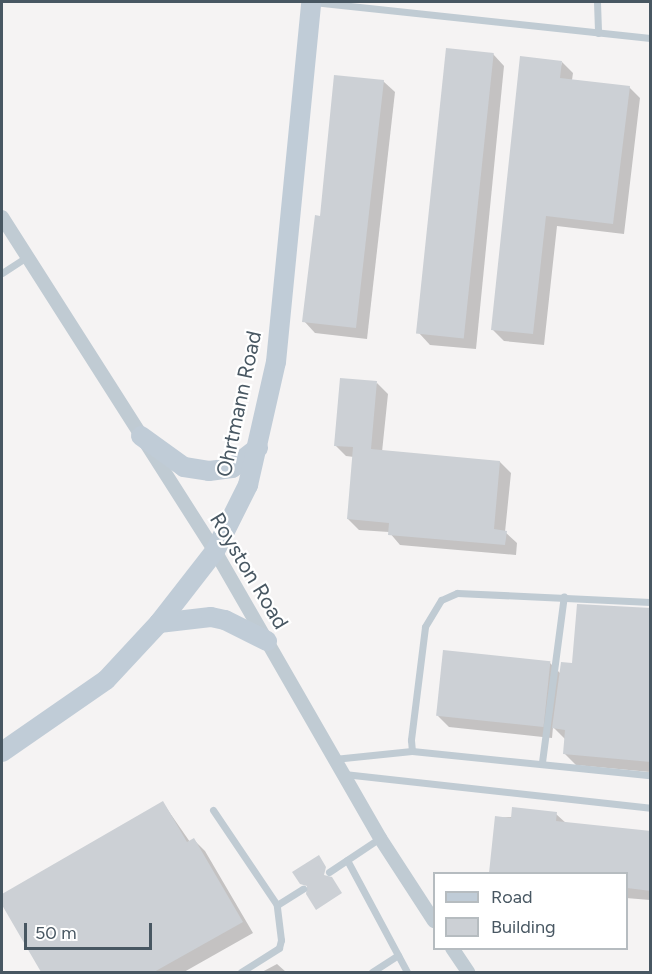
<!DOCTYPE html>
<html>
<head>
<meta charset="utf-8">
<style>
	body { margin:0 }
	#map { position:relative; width:652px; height:974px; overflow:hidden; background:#f5f3f3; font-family:Figtree,sans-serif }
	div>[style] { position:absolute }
	.shadow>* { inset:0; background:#0003 }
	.building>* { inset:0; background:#ccd0d5; transform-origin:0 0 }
	.service>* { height:7px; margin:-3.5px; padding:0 3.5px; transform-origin:3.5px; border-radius:3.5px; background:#c0cbd3 }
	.minor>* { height:14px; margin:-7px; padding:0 7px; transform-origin:7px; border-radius:7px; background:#c0cbd3 }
	.secondary>* { height:20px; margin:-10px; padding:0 10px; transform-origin:10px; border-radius:10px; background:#c0ccd7 }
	span { translate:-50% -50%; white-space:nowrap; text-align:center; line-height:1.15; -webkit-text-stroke:4.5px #fff; paint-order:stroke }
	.street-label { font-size:21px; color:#485762 }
	.frame { position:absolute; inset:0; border:3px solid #485762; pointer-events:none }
	.legend { position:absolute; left:433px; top:872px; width:195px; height:78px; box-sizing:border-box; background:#fff; border:2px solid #b6bcc0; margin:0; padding:8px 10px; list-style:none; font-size:18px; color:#485762 }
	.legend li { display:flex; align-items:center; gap:12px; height:30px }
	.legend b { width:30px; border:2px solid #b6bcc0 }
	.scale { position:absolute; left:24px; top:923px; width:128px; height:27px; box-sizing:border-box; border:3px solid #485762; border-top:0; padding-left:8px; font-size:18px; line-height:21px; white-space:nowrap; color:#485762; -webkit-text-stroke:4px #fff; paint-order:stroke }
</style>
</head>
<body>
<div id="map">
	<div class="shadow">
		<div style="clip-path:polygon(493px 54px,504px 66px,476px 349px,430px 345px,419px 333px)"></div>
		<div style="clip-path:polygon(562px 62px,573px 73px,572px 80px,629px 87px,640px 98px,624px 234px,557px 226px,544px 345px,504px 341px,493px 330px)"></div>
		<div style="clip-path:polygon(383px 81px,395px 92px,367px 339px,315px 333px,304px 321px,322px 217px)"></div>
		<div style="clip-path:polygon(377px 383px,388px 394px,382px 452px,500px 462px,511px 473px,505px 532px,517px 543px,516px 555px,400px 545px,389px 532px,359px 530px,348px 519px,354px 457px,346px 456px,335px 445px)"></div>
		<div style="clip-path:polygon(650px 610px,650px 772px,576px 765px,565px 754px,566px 740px,553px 727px,552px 738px,449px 727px,438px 716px,549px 662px,561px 674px)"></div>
		<div style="clip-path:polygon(163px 803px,190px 842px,194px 840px,205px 851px,253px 933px,184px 972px,42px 972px,2px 896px)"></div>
		<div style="clip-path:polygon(556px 814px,567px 824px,650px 833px,650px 900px,626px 898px,626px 874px,490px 874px,496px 818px)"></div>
		<div style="clip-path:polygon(277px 964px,286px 972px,262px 972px)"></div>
	</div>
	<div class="building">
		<div style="left:446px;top:48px;width:48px;height:287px;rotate:6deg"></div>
		<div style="clip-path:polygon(520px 56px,562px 61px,560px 78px,630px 86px,613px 224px,546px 216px,533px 334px,491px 330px)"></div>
		<div style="clip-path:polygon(334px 75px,384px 80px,356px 328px,302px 322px,315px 215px,320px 216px)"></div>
		<div style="clip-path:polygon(340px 378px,377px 381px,371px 449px,500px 461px,494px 529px,507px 531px,505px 545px,388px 535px,389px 523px,347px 519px,353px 447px,334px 446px)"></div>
		<div style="clip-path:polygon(577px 604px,651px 608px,651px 762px,563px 754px,565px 730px,552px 728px,561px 662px,572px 663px)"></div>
		<div style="left:443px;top:650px;width:108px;height:66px;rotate:6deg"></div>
		<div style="clip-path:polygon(163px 801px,187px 842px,194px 838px,243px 922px,154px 972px,41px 972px,2px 905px,2px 894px)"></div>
		<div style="clip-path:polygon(512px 807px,557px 812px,556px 821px,651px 831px,651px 891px,627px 888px,627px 873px,489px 873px,495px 816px,511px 818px)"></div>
		<div style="clip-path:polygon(319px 855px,326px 867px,324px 875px,332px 877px,342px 893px,316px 910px,306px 894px,307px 886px,300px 884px,292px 872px)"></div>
	</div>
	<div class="service">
		<div style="left:313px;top:2px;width:339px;rotate:6.1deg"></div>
		<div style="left:597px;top:2px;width:31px;rotate:88deg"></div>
		<div style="left:2px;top:273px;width:30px;rotate:-33deg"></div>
		<div style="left:650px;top:602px;width:193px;rotate:-177.3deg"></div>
		<div style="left:457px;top:593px;width:17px;rotate:156deg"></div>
		<div style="left:441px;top:600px;width:31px;rotate:121deg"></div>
		<div style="left:425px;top:627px;width:114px;rotate:97.1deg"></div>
		<div style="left:411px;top:740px;width:11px;rotate:85deg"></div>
		<div style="left:412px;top:751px;width:239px;rotate:5.8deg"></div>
		<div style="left:334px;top:759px;width:78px;rotate:-5.9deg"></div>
		<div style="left:542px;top:762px;width:167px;rotate:-82.5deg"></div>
		<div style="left:344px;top:774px;width:308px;rotate:6.3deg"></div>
		<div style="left:213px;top:810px;width:115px;rotate:56deg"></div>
		<div style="left:277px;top:905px;width:31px;rotate:-32deg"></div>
		<div style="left:347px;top:860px;width:127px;rotate:61.8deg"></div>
		<div style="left:329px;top:872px;width:61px;rotate:-33.7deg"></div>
		<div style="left:241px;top:972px;width:45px;rotate:-32.3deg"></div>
		<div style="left:279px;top:948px;width:8px;rotate:-76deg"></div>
		<div style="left:281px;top:940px;width:35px;rotate:-97deg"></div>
		<div style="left:372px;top:972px;width:31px;rotate:-33deg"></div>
	</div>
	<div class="minor">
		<div style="left:2px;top:217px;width:396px;rotate:57.5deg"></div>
		<div style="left:215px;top:551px;width:331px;rotate:60.1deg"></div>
		<div style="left:380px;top:838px;width:99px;rotate:57deg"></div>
		<div style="left:452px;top:948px;width:29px;rotate:56deg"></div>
	</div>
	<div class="secondary">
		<div style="left:141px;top:436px;width:53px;rotate:35.8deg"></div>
		<div style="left:184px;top:467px;width:25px;rotate:9deg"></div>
		<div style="left:209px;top:471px;width:23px;rotate:-7deg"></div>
		<div style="left:232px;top:468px;width:33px;rotate:-38deg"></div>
		<div style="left:159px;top:623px;width:52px;rotate:-6.6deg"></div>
		<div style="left:211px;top:617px;width:14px;rotate:12deg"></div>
		<div style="left:225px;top:620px;width:47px;rotate:26.6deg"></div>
		<div style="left:2px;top:752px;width:126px;rotate:-34.7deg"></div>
		<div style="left:106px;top:680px;width:78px;rotate:-47.1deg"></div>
		<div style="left:159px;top:623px;width:91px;rotate:-52.1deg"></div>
		<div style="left:215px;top:551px;width:74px;rotate:-63.4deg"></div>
		<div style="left:248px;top:485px;width:126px;rotate:-77.2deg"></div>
		<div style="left:276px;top:362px;width:362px;rotate:-84.4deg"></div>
	</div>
	<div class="street-label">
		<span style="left:239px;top:404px;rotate:-78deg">Ohrtmann Road</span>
		<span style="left:249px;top:571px;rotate:59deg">Royston Road</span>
	</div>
	<div class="frame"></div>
	<ul class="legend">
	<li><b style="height:8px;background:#c0ccd7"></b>Road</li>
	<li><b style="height:16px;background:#ccd0d5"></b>Building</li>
	</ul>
	<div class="scale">50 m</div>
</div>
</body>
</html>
